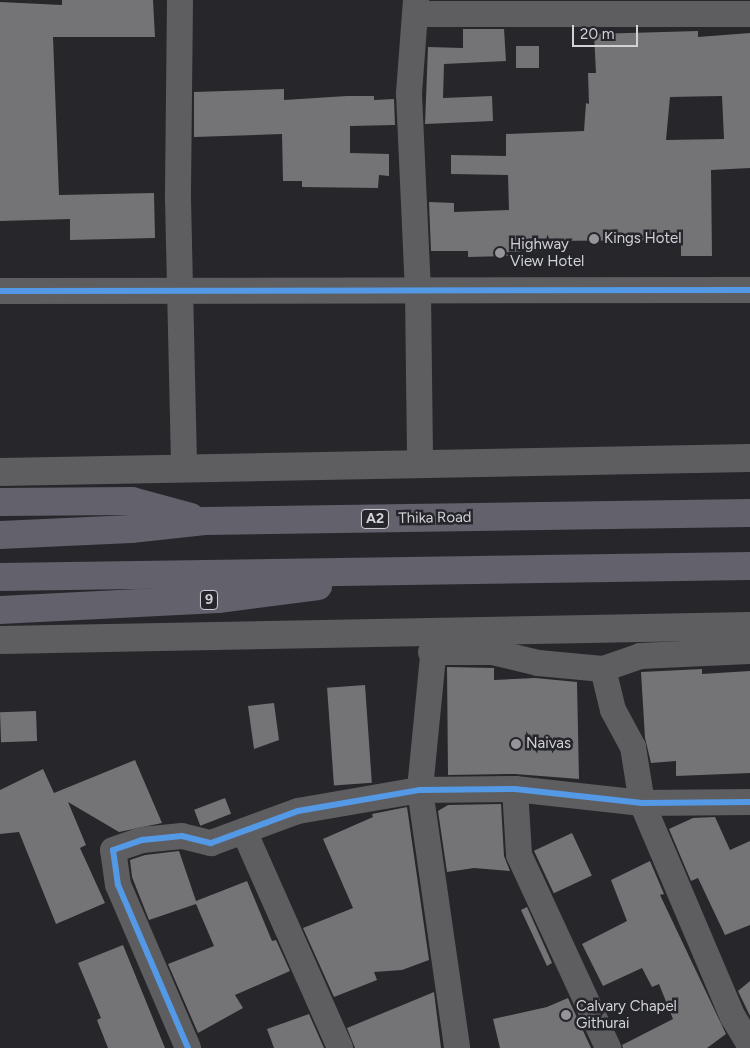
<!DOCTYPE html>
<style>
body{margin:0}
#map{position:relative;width:750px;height:1048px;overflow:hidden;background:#26262b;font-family:Figtree,sans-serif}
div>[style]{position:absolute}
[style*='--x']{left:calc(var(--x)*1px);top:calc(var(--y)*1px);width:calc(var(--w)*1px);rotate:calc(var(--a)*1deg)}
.building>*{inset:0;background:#747477;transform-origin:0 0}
.minor>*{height:26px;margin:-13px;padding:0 13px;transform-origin:13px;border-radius:13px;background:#5e5e61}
.secondary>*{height:28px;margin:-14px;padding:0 14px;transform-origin:14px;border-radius:14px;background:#5e5e61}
.trunk>*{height:28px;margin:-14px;padding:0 14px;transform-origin:14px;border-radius:14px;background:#62616c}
.cycleway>*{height:6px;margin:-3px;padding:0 3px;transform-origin:3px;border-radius:3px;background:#5399e6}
.dots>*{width:14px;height:14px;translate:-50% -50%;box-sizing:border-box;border:2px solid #25252c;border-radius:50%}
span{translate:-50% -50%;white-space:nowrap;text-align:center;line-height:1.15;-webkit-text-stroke:5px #25252c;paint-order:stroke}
.shield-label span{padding:1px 4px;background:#25252c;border:1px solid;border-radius:4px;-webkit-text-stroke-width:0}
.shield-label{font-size:14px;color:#d1d1d6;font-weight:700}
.poi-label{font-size:15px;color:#d1d1d6}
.left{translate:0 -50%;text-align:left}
.street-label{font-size:15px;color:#d1d1d6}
.scale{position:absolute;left:572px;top:25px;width:66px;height:22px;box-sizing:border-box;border:2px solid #d1d1d6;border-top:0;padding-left:6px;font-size:15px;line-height:18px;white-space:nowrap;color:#d1d1d6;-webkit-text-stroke:4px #25252c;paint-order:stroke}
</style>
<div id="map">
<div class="building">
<i style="clip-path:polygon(62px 0,153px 0,155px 37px,53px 37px,59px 195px,154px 193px,155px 238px,70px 240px,70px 219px,0 221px,0 2px,62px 5px)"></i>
<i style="clip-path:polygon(463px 29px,504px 29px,506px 61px,444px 64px,443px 98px,492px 96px,493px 121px,425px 124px,428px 47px,463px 48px)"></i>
<i style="clip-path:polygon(evenodd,698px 31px,698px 37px,750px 33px,750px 168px,711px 170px,712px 256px,681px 256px,681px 240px,543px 241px,544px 251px,508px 252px,508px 256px,468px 257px,468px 251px,431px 251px,429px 202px,454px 203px,454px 212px,509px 210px,508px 175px,451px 174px,451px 155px,506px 156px,506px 134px,584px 131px,586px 103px,589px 104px,588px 73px,596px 73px,594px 34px,698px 31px,722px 96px,724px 139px,666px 140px,670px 97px,722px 96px)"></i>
<i style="left:516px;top:46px;width:23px;height:22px"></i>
<i style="clip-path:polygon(284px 89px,284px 100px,347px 96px,374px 96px,374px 100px,394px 99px,395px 125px,350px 126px,350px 153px,389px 154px,389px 176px,379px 175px,378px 188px,302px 187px,302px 181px,283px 181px,282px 134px,194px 137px,194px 92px)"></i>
<i style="clip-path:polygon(447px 667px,494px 668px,494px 680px,535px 678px,577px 682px,579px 779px,515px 774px,448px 775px)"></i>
<i style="clip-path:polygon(702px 669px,702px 674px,750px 671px,750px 773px,676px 776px,676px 761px,651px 763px,645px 738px,641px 672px)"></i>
<i style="left:365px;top:685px;width:98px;height:38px;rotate:86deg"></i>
<i style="clip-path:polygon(274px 703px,279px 740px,254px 749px,248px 706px)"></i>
<i style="left:36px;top:711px;width:30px;height:36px;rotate:88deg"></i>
<i style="clip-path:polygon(135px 760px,162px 823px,119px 832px,68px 802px,86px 845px,80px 848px,105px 903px,56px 924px,19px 832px,0 834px,0 790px,43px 769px,54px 793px)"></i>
<i style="left:225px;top:798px;width:17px;height:33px;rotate:69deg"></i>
<i style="clip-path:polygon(501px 804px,504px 856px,510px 871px,474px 868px,447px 872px,438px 811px,448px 805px)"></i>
<i style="clip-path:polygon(407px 807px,429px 960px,402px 970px,374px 972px,377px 980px,334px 997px,303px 928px,353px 908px,323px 839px,373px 817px,372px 814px)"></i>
<i style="clip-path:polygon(715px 817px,730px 850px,750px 841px,750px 925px,725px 935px,698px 878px,691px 881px,669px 829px,693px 818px)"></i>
<i style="left:572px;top:833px;width:47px;height:42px;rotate:65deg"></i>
<i style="clip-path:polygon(179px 851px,196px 901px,247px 881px,272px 941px,276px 940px,290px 971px,235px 995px,243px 1008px,198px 1033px,168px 964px,214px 946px,196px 904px,149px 920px,132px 877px,130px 860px,145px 855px)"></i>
<i style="clip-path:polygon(650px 861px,664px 894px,660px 895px,726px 1034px,707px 1048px,623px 1048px,622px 1045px,673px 1019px,659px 984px,652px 987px,642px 968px,603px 986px,582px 944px,627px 921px,611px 880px)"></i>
<i style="clip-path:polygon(527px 907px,552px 963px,547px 966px,521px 910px)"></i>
<i style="clip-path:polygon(123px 945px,165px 1048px,108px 1048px,97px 1020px,101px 1018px,78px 963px)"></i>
<i style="clip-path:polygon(750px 981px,750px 1016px,738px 991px)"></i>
<i style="clip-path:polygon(434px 992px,441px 1048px,355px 1048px,347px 1028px)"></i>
<i style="clip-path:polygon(568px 998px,591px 1048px,500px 1048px,493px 1019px,547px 1007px)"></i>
<i style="clip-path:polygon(309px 1014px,324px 1048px,274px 1048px,267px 1029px)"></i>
</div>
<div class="minor">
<i style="--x:180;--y:0;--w:199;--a:90.6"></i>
<i style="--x:178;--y:199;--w:269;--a:88.7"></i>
<i style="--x:416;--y:0;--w:94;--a:94.3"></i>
<i style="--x:409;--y:94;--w:198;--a:87.4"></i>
<i style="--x:418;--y:292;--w:172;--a:89.3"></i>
<i style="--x:416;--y:14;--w:334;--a:0"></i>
<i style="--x:0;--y:291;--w:750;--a:-0.08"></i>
<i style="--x:435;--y:636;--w:155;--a:95.6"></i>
<i style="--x:420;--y:790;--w:261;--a:81.8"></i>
<i style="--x:431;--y:652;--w:62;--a:0"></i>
<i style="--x:493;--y:652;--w:46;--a:13.7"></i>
<i style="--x:538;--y:663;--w:65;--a:5.3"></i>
<i style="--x:603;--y:669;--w:42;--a:76.3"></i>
<i style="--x:613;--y:710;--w:42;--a:61.6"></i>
<i style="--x:633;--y:747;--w:57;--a:80.9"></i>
<i style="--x:642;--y:803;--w:233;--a:67"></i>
<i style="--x:733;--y:1017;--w:29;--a:59"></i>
<i style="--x:603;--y:669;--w:39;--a:-19"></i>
<i style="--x:640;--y:656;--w:110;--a:-2.6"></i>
<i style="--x:515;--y:789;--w:66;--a:86.5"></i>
<i style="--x:519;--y:855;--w:213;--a:65.2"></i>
<i style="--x:244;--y:831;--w:237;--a:66.1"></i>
<i style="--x:188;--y:1048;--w:177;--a:-113.2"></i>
<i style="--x:118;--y:885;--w:35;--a:-98"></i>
<i style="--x:113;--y:850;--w:31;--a:-19"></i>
<i style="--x:142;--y:840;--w:40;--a:-5.7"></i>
<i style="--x:182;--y:836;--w:30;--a:14"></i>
<i style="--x:211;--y:843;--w:93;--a:-20.2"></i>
<i style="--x:298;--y:811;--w:124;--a:-9.8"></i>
<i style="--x:420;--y:790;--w:95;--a:-0.6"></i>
<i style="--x:515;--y:789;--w:128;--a:6.3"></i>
<i style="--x:642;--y:803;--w:108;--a:-0.5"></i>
</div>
<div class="secondary">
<i style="--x:0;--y:472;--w:750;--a:-1.07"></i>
<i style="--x:0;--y:640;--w:750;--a:-1.07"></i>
</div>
<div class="trunk">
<i style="--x:0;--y:502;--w:132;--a:-0.4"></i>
<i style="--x:132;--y:501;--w:61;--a:15.2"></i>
<i style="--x:0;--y:535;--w:131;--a:-2.6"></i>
<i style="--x:131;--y:529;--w:74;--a:-6.2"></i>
<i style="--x:205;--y:521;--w:545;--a:-0.84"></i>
<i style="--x:0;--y:577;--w:750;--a:-0.84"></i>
<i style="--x:0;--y:610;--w:218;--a:-2.9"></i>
<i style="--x:218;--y:599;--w:101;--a:-7.4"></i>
</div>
<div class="cycleway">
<i style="--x:0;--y:291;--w:750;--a:-0.08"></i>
<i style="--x:188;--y:1048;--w:177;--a:-113.2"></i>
<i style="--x:118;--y:885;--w:35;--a:-98"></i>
<i style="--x:113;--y:850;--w:31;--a:-19"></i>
<i style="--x:142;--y:840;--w:40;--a:-5.7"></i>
<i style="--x:182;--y:836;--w:30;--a:14"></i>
<i style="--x:211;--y:843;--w:93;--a:-20.2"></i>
<i style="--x:298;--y:811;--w:124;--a:-9.8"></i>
<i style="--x:420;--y:790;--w:95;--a:-0.6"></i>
<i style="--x:515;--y:789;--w:128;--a:6.3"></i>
<i style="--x:642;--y:803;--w:108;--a:-0.5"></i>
</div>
<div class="dots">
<i style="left:594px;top:239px;background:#95959a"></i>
<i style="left:500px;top:253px;background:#95959a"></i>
<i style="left:516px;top:744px;background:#95959a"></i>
<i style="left:566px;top:1015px;background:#95959a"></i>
</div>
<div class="shield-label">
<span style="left:375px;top:519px">A2</span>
<span style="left:209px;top:600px">9</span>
</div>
<div class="poi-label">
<span class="left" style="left:604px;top:239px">Kings Hotel</span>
<span class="left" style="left:510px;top:253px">Highway<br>View Hotel</span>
<span class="left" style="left:526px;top:744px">Naivas</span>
<span class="left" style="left:576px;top:1015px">Calvary Chapel<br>Githurai</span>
</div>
<div class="street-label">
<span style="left:435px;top:518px;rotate:-1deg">Thika Road</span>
</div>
<div class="scale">20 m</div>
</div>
